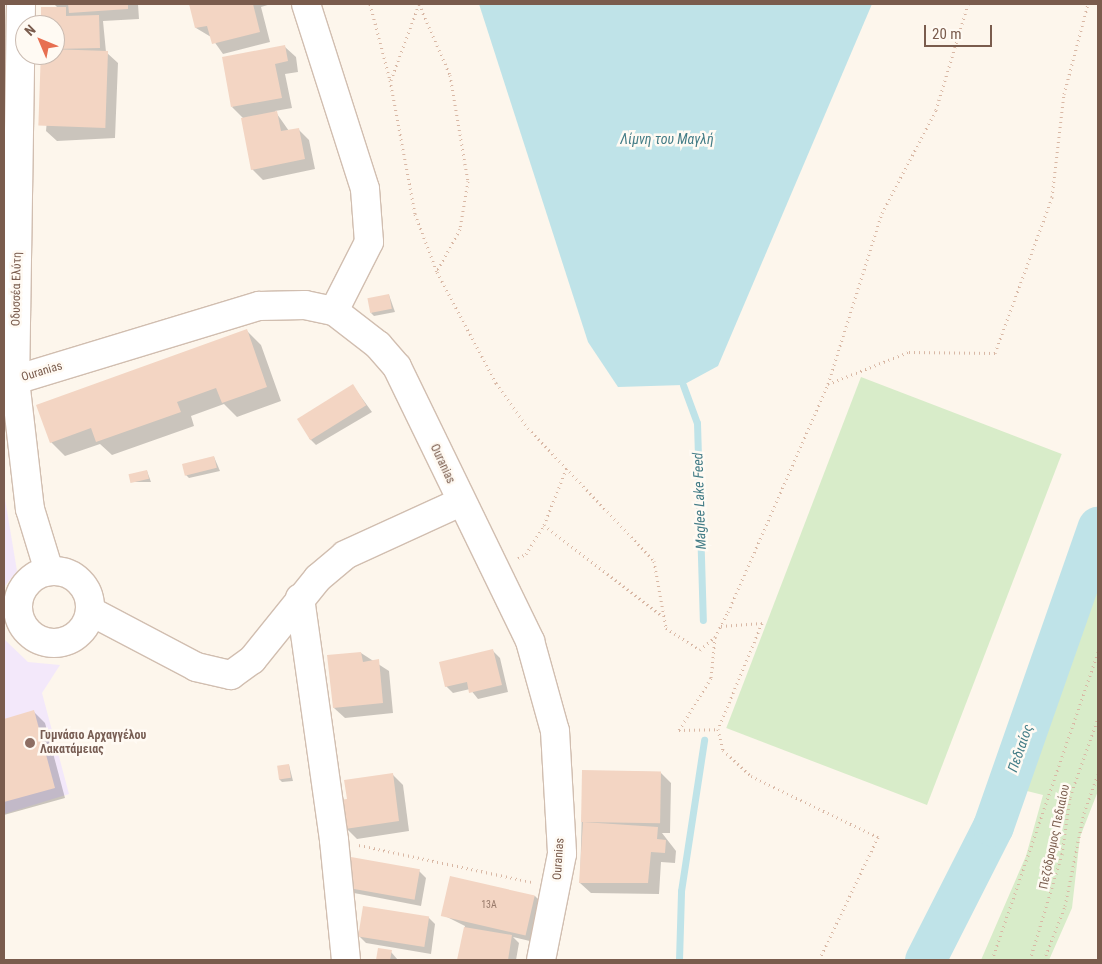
<!DOCTYPE html>
<meta charset="utf-8">
<style>
body{margin:0}
#map{position:relative;width:1102px;height:964px;overflow:hidden;background:#fdf6ec;font-family:"Roboto Condensed",sans-serif}
div>[style]{position:absolute}
[style*='--x']{left:calc(var(--x)*1px);top:calc(var(--y)*1px);width:calc(var(--w)*1px);rotate:calc(var(--a)*1deg)}
.education>*{inset:0;background:#f3e8fa}
.green>*{inset:0;background:#d8ecc9;transform-origin:0 0}
.water>*{inset:0;background:#bfe3e8}
.shadow>*{inset:0;background:#0003}
.stream>*{height:7px;margin:-3.5px;padding:0 3.5px;transform-origin:3.5px;border-radius:3.5px;background:#bfe3e8}
.river>*{height:41px;margin:-20.5px;padding:0 20.5px;transform-origin:20.5px;border-radius:20.5px;background:#bfe3e8}
.building>*{inset:0;background:#f3d5c3;transform-origin:0 0}
.path>*{height:3px;margin-top:-1.5px;transform-origin:0;background:repeating-linear-gradient(90deg,#d9b8a5 0 1px,transparent 0 5px)}
.roads{filter:drop-shadow(1px 0 #d1beb0) drop-shadow(-1px 0 #d1beb0) drop-shadow(0 1px #d1beb0) drop-shadow(0 -1px #d1beb0)}
.minor>*{height:28px;margin:-14px;padding:0 14px;transform-origin:14px;border-radius:14px;background:#fff}
.minor>.ring{margin:-14px;padding:0;box-sizing:content-box;background:none;border:28px solid #fff;border-radius:50%}
.dots>*{width:14px;height:14px;translate:-50% -50%;box-sizing:border-box;border:2px solid #fffaf3;border-radius:50%}
span{translate:-50% -50%;white-space:nowrap;text-align:center;line-height:1.15;-webkit-text-stroke:5px #fffaf3;paint-order:stroke}
.number-label{font-size:10px;color:#987a6a}
.number-label span{-webkit-text-stroke-width:0}
.street-label{font-size:12px;color:#7a5c4d}
.education-label{font-size:12px;color:#785e54;font-weight:700}
.left{translate:0 -50%;text-align:left}
.water-label{font-size:14px;color:#437c86;font-style:italic}
.frame{position:absolute;inset:0;border:5px solid #7a5c4d;pointer-events:none}
.north{position:absolute;left:15px;top:15px;width:50px;height:50px;box-sizing:border-box;background:#fffaf3;border:1px solid #cabbb1;border-radius:50%;rotate:315deg;font-size:14px;font-weight:700;line-height:20px;text-align:center;color:#7a5c4d}
.north::after{content:'';display:block;margin:auto;width:18px;height:22px;background:#e76f51;clip-path:polygon(50% 0,100% 100%,50% 72%,0 100%)}
.scale{position:absolute;left:924px;top:25px;width:68px;height:22px;box-sizing:border-box;border:2px solid #7a5c4d;border-top:0;padding-left:6px;font-size:15px;line-height:18px;white-space:nowrap;color:#7a5c4d;-webkit-text-stroke:4px #fffaf3;paint-order:stroke}
</style>
<div id="map">
<div class="education">
<i style="clip-path:polygon(4px 493px,17px 571px,4px 587px)"></i>
<i style="clip-path:polygon(4px 639px,28px 662px,60px 665px,42px 693px,69px 794px,4px 814px)"></i>
</div>
<div class="green">
<i style="left:861px;top:377px;width:215px;height:376px;rotate:21deg"></i>
<i style="clip-path:polygon(1098px 566px,1098px 791px,1080px 837px,1072px 908px,1049px 960px,981px 960px,1026px 856px,1043px 795px,1023px 790px)"></i>
</div>
<div class="water">
<i style="clip-path:polygon(479px 4px,872px 4px,718px 366px,683px 385px,618px 387px,588px 342px)"></i>
</div>
<div class="shadow">
<i style="clip-path:polygon(54px 4px,138px 4px,139px 19px,103px 21px,106px 52px,118px 63px,115px 138px,57px 141px,46px 131px,55px 25px,42px 25px,58px 8px)"></i>
<i style="clip-path:polygon(190px 4px,271px 4px,261px 7px,270px 42px,223px 54px,211px 37px,196px 28px)"></i>
<i style="clip-path:polygon(285px 47px,296px 57px,298px 72px,285px 74px,292px 108px,275px 111px,289px 131px,298px 129px,309px 140px,315px 169px,263px 180px,252px 169px,244px 119px,232px 107px)"></i>
<i style="clip-path:polygon(389px 295px,395px 312px,374px 316px,371px 313px)"></i>
<i style="clip-path:polygon(247px 331px,261px 345px,281px 401px,237px 417px,224px 404px,191px 416px,194px 426px,112px 455px,100px 444px,65px 456px,51px 442px)"></i>
<i style="clip-path:polygon(353px 386px,372px 412px,316px 445px,309px 438px)"></i>
<i style="clip-path:polygon(214px 457px,220px 471px,189px 478px,186px 475px)"></i>
<i style="clip-path:polygon(147px 471px,151px 482px,131px 482px)"></i>
<i style="clip-path:polygon(493px 651px,500px 658px,508px 692px,478px 699px,470px 689px,453px 693px,446px 686px)"></i>
<i style="clip-path:polygon(361px 653px,389px 671px,393px 713px,345px 718px,334px 708px)"></i>
<i style="clip-path:polygon(34px 712px,45px 723px,65px 798px,4px 815px,4px 720px)"></i>
<i style="clip-path:polygon(289px 765px,293px 781px,282px 782px,279px 779px)"></i>
<i style="clip-path:polygon(583px 771px,660px 772px,671px 783px,670px 833px,662px 833px,676px 851px,675px 863px,661px 862px,659px 894px,591px 893px,580px 883px)"></i>
<i style="clip-path:polygon(392px 774px,403px 785px,409px 831px,357px 839px,346px 828px,348px 800px)"></i>
<i style="clip-path:polygon(419px 871px,426px 878px,421px 906px,354px 893px,347px 886px)"></i>
<i style="clip-path:polygon(535px 896px,542px 903px,534px 942px,513px 937px,519px 943px,516px 960px,458px 960px,465px 926px,445px 916px)"></i>
<i style="clip-path:polygon(428px 917px,435px 924px,431px 954px,366px 943px,359px 936px)"></i>
<i style="clip-path:polygon(379px 949px,391px 952px,398px 960px,377px 960px)"></i>
</div>
<div class="stream">
<i style="--x:683;--y:385;--w:40;--a:69.8"></i>
<i style="--x:697;--y:423;--w:197;--a:88.3"></i>
<i style="--x:679;--y:960;--w:69;--a:-88.3"></i>
<i style="--x:681;--y:891;--w:153;--a:-81.3"></i>
</div>
<div class="river">
<i style="--x:925;--y:960;--w:150;--a:-63.1"></i>
<i style="--x:993;--y:826;--w:317;--a:-70.7"></i>
</div>
<div class="building">
<i style="clip-path:polygon(68px 4px,128px 4px,128px 9px,69px 13px)"></i>
<i style="clip-path:polygon(189px 4px,253px 4px,260px 32px,212px 44px,207px 26px,195px 28px)"></i>
<i style="clip-path:polygon(41px 7px,66px 7px,66px 16px,99px 15px,100px 48px,55px 49px,55px 25px,41px 25px)"></i>
<i style="clip-path:polygon(285px 45px,288px 61px,275px 64px,282px 98px,231px 107px,222px 57px)"></i>
<i style="left:108px;top:51px;width:77px;height:67px;rotate:92deg"></i>
<i style="clip-path:polygon(277px 111px,281px 131px,299px 128px,305px 159px,251px 170px,241px 118px)"></i>
<i style="left:389px;top:294px;width:15px;height:22px;rotate:79deg"></i>
<i style="clip-path:polygon(247px 329px,267px 387px,222px 403px,216px 388px,177px 402px,181px 412px,96px 442px,91px 428px,50px 443px,36px 405px)"></i>
<i style="left:353px;top:384px;width:25px;height:66px;rotate:58deg"></i>
<i style="left:214px;top:456px;width:12px;height:33px;rotate:76deg"></i>
<i style="left:147px;top:470px;width:9px;height:19px;rotate:77deg"></i>
<i style="clip-path:polygon(493px 649px,502px 685px,469px 693px,467px 682px,445px 687px,439px 662px)"></i>
<i style="clip-path:polygon(361px 652px,363px 662px,379px 659px,383px 703px,333px 708px,327px 655px)"></i>
<i style="clip-path:polygon(34px 710px,55px 788px,4px 802px,4px 719px)"></i>
<i style="left:289px;top:764px;width:14px;height:12px;rotate:82deg"></i>
<i style="left:582px;top:770px;width:79px;height:52px;rotate:1deg"></i>
<i style="clip-path:polygon(393px 773px,399px 821px,345px 829px,340px 800px,347px 799px,344px 780px)"></i>
<i style="clip-path:polygon(583px 822px,658px 827px,657px 839px,666px 840px,665px 853px,651px 852px,648px 883px,579px 883px)"></i>
<i style="left:351px;top:857px;width:70px;height:31px;rotate:10deg"></i>
<i style="left:450px;top:876px;width:87px;height:41px;rotate:13deg"></i>
<i style="left:363px;top:906px;width:67px;height:31px;rotate:9deg"></i>
<i style="clip-path:polygon(464px 927px,512px 935px,508px 960px,457px 960px)"></i>
<i style="clip-path:polygon(378px 948px,392px 950px,390px 960px,376px 960px)"></i>
</div>
<div class="path">
<i style="--x:370;--y:4;--w:79;--a:75.3"></i>
<i style="--x:390;--y:80;--w:136;--a:79.4"></i>
<i style="--x:415;--y:214;--w:62;--a:69.2"></i>
<i style="--x:437;--y:272;--w:126;--a:62"></i>
<i style="--x:496;--y:383;--w:55;--a:54.6"></i>
<i style="--x:528;--y:428;--w:183;--a:46.5"></i>
<i style="--x:654;--y:561;--w:68;--a:79.8"></i>
<i style="--x:666;--y:628;--w:40;--a:32.9"></i>
<i style="--x:700;--y:650;--w:20;--a:-41"></i>
<i style="--x:715;--y:637;--w:28;--a:-63"></i>
<i style="--x:728;--y:612;--w:249;--a:-66.3"></i>
<i style="--x:828;--y:384;--w:179;--a:-72.5"></i>
<i style="--x:882;--y:213;--w:116;--a:-62.3"></i>
<i style="--x:936;--y:110;--w:111;--a:-73.2"></i>
<i style="--x:419;--y:4;--w:77;--a:66.4"></i>
<i style="--x:450;--y:75;--w:108;--a:80.4"></i>
<i style="--x:468;--y:181;--w:49;--a:99.5"></i>
<i style="--x:460;--y:229;--w:48;--a:118.7"></i>
<i style="--x:391;--y:80;--w:81;--a:-69.8"></i>
<i style="--x:828;--y:384;--w:87;--a:-21.6"></i>
<i style="--x:909;--y:352;--w:86;--a:0.7"></i>
<i style="--x:995;--y:353;--w:166;--a:-69.9"></i>
<i style="--x:1052;--y:197;--w:104;--a:-83.4"></i>
<i style="--x:1064;--y:94;--w:93;--a:-75.1"></i>
<i style="--x:544;--y:525;--w:148;--a:37.6"></i>
<i style="--x:518;--y:558;--w:9;--a:-27"></i>
<i style="--x:526;--y:554;--w:34;--a:-58"></i>
<i style="--x:544;--y:525;--w:62;--a:-68.4"></i>
<i style="--x:721;--y:626;--w:41;--a:-4.2"></i>
<i style="--x:762;--y:623;--w:115;--a:112.5"></i>
<i style="--x:718;--y:729;--w:22;--a:77"></i>
<i style="--x:723;--y:750;--w:38;--a:43"></i>
<i style="--x:751;--y:776;--w:141;--a:25.7"></i>
<i style="--x:878;--y:837;--w:136;--a:115.6"></i>
<i style="--x:715;--y:637;--w:41;--a:95.6"></i>
<i style="--x:711;--y:678;--w:61;--a:121.6"></i>
<i style="--x:679;--y:730;--w:39;--a:-1"></i>
<i style="--x:359;--y:845;--w:176;--a:12.1"></i>
<i style="--x:992;--y:960;--w:326;--a:-71"></i>
<i style="--x:1030;--y:960;--w:111;--a:-73.2"></i>
<i style="--x:1062;--y:854;--w:58;--a:-82"></i>
<i style="--x:1070;--y:797;--w:84;--a:-70.5"></i>
<i style="--x:1044;--y:960;--w:58;--a:-68.7"></i>
<i style="--x:1065;--y:906;--w:95;--a:-78.5"></i>
<i style="--x:1084;--y:813;--w:41;--a:-70.3"></i>
</div>
<div class="roads">
<div class="minor">
<i style="--x:21;--y:4;--w:376;--a:90.9"></i>
<i style="--x:15;--y:380;--w:130;--a:83.4"></i>
<i style="--x:30;--y:509;--w:65;--a:73"></i>
<i style="--x:306;--y:4;--w:194;--a:72.3"></i>
<i style="--x:365;--y:189;--w:53;--a:85.7"></i>
<i style="--x:369;--y:242;--w:77;--a:116.9"></i>
<i style="--x:15;--y:380;--w:255;--a:-16.9"></i>
<i style="--x:259;--y:306;--w:46;--a:-1.2"></i>
<i style="--x:305;--y:305;--w:30;--a:12"></i>
<i style="--x:334;--y:311;--w:56;--a:37.7"></i>
<i style="--x:378;--y:345;--w:29;--a:49"></i>
<i style="--x:397;--y:367;--w:305;--a:64.1"></i>
<i style="--x:530;--y:641;--w:93;--a:74.5"></i>
<i style="--x:555;--y:731;--w:123;--a:86.7"></i>
<i style="--x:562;--y:854;--w:108;--a:101.2"></i>
<i class="ring" style="left:18px;top:571px;width:44px;height:44px"></i>
<i style="--x:300;--y:598;--w:244;--a:82"></i>
<i style="--x:334;--y:840;--w:121;--a:84.3"></i>
<i style="--x:90;--y:611;--w:120;--a:27.8"></i>
<i style="--x:196;--y:667;--w:36;--a:13"></i>
<i style="--x:231;--y:675;--w:26;--a:-36"></i>
<i style="--x:252;--y:660;--w:105;--a:-51.2"></i>
<i style="--x:318;--y:578;--w:35;--a:-40"></i>
<i style="--x:345;--y:555;--w:128;--a:-24.6"></i>
</div>
</div>
<div class="dots">
<i style="left:30px;top:743px;background:#8d6e63"></i>
</div>
<div class="number-label">
<span style="left:489px;top:905px">13A</span>
</div>
<div class="street-label">
<span style="left:17px;top:289px;rotate:-89deg">Οδυσσέα Ελύτη</span>
<span style="left:42px;top:372px;rotate:-17deg">Ouranias</span>
<span style="left:442px;top:464px;rotate:65deg">Ouranias</span>
<span style="left:1055px;top:837px;rotate:-78deg">Πεζόδρομος Πεδιαίου</span>
<span style="left:559px;top:859px;rotate:-86deg">Ouranias</span>
</div>
<div class="education-label">
<span class="left" style="left:40px;top:743px">Γυμνάσιο Αρχαγγέλου<br>Λακατάμειας</span>
</div>
<div class="water-label">
<span style="left:667px;top:139px">Λίμνη του Μαγλή</span>
<span style="left:699px;top:501px;rotate:-92deg">Maglee Lake Feed</span>
<span style="left:1020px;top:748px;rotate:-71deg">Πεδιαίος</span>
</div>
<div class="frame"></div>
<div class="north">N</div>
<div class="scale">20 m</div>
</div>
